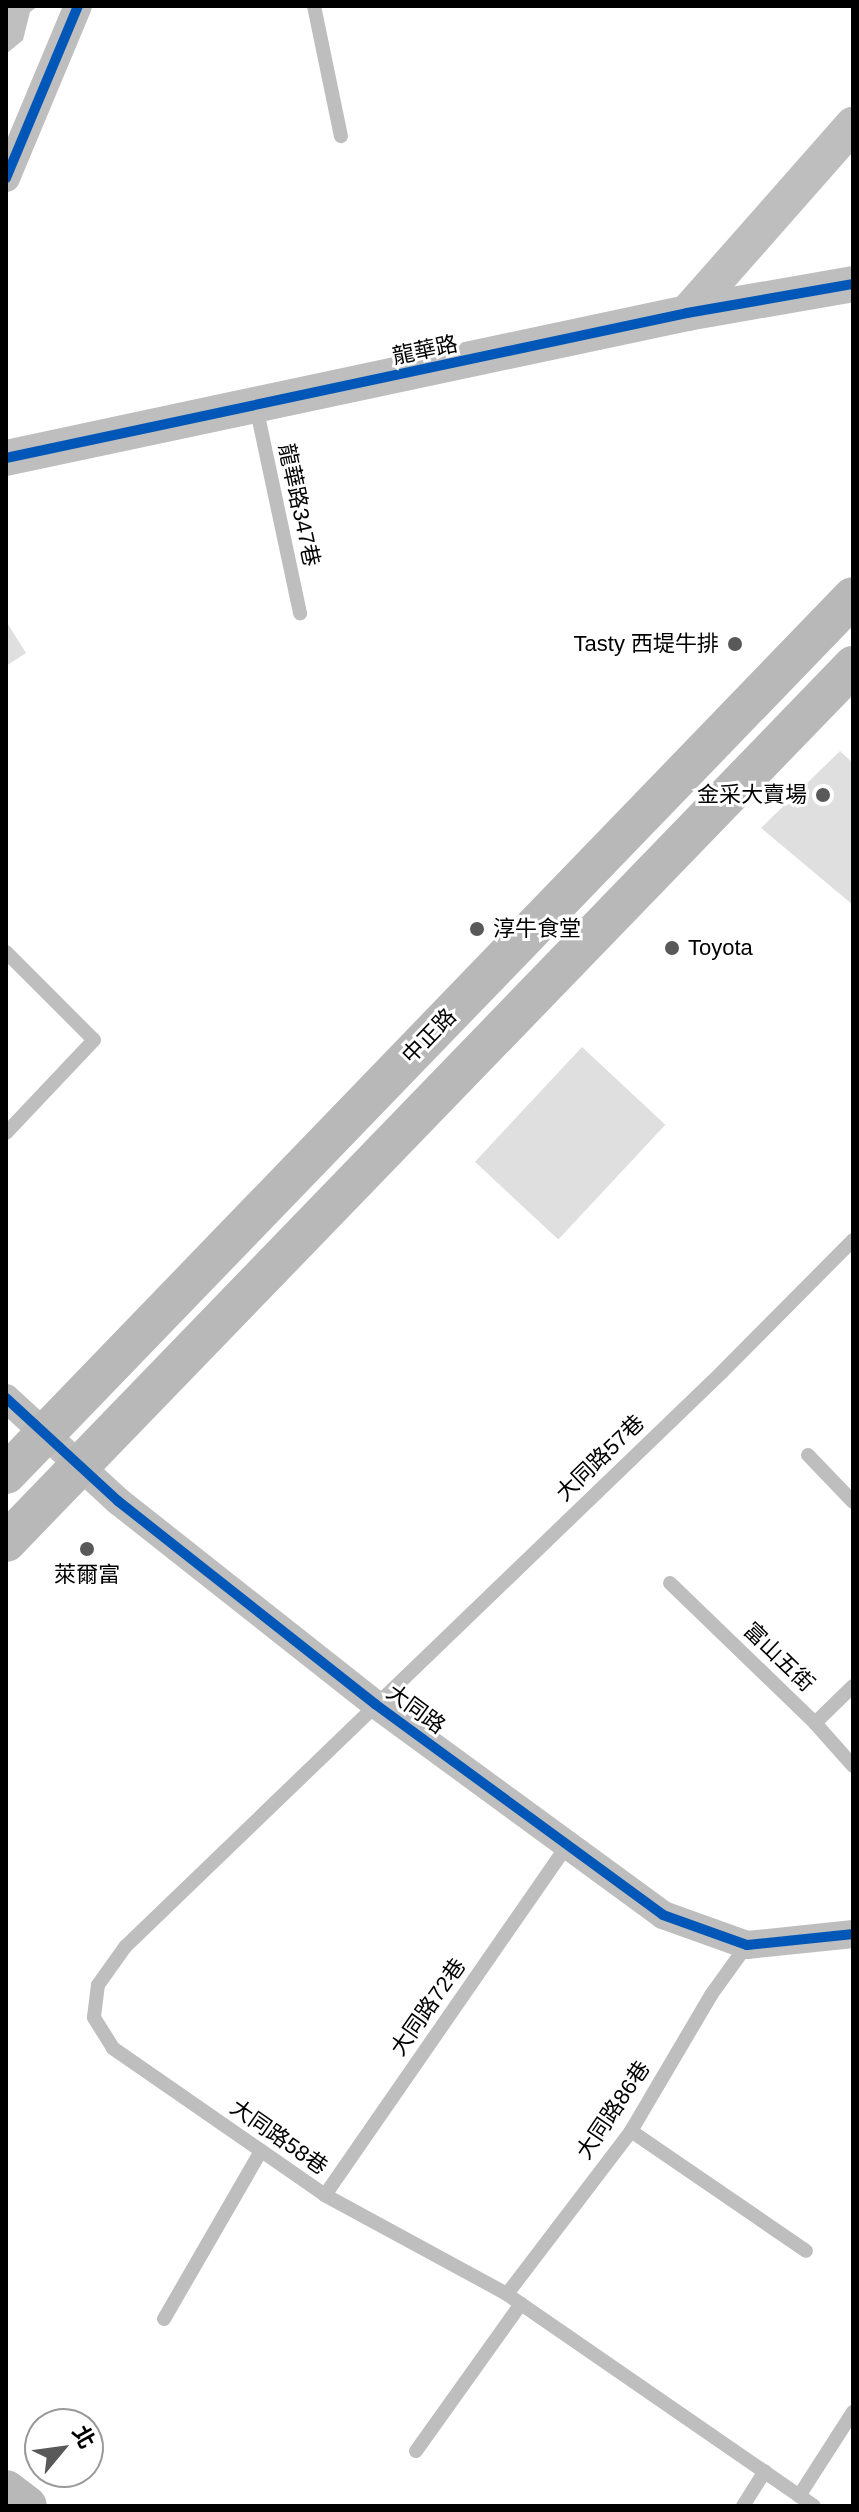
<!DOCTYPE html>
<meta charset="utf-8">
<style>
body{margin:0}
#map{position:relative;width:859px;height:2512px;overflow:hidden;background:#fff;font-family:Helvetica,"Noto Sans TC",sans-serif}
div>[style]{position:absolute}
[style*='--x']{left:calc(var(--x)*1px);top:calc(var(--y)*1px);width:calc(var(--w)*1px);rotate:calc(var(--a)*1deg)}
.water>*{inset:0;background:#bfbfbf}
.building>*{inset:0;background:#dfdfdf;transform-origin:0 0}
.service>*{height:14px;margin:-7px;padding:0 7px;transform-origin:7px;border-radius:7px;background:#bebebe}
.minor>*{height:28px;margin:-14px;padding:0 14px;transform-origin:14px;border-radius:14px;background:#bebebe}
.tertiary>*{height:36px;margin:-18px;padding:0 18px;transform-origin:18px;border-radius:18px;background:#bebebe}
.secondary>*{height:40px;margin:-20px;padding:0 20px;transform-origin:20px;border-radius:20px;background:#b8b8b8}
.cycleway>*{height:10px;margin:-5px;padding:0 5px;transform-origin:5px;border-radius:5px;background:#0057b8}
.dots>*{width:22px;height:22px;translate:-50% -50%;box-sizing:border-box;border:4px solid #fff;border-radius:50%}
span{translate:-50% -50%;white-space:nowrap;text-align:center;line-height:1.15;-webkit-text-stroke:6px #fff;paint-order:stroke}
.street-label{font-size:22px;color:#000}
.poi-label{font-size:22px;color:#000}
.right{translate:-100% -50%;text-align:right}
.left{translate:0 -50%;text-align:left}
.frame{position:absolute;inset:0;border:8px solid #000;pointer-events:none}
.north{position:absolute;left:24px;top:2408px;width:80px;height:80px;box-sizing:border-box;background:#fff;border:2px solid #999;border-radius:50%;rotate:61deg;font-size:22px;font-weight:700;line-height:32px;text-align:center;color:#000}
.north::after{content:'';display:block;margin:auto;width:28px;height:36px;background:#595959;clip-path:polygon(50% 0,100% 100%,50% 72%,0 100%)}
</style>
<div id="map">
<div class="water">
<i style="clip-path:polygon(6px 6px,38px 6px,30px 12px,23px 40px,6px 54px,6px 80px)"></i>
</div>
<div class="building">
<i style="clip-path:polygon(6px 621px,26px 653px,6px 666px)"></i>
<i style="clip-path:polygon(840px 751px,853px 763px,853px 905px,761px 828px)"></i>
<i style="left:582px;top:1047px;width:114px;height:157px;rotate:43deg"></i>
</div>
<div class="service">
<i style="--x:314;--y:6;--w:133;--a:78.3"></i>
<i style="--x:256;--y:406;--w:212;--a:78"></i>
<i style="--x:6;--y:952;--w:124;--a:45"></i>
<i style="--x:94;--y:1040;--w:128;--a:133.4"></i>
<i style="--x:808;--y:1455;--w:65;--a:46.2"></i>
<i style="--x:670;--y:1583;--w:202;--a:44"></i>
<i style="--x:815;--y:1723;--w:57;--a:48.5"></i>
<i style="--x:815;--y:1723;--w:53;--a:-44.2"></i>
<i style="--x:631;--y:2131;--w:212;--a:34.4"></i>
<i style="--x:325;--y:2195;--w:427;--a:-55.3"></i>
<i style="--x:507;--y:2294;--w:205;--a:-52.7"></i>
<i style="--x:631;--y:2131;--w:158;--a:-59.5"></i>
<i style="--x:711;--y:1995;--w:62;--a:-54.2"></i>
<i style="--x:164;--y:2319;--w:194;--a:-60"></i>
<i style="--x:416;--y:2451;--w:181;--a:-54.5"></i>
<i style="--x:799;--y:2496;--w:100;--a:-57.3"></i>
<i style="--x:743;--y:2506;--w:41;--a:-57.8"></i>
<i style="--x:814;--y:2506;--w:373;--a:-145.4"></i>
<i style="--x:507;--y:2294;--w:207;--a:-151.5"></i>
<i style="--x:325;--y:2195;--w:258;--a:-145.3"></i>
<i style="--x:113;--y:2048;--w:36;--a:-122"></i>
<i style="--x:94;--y:2017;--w:32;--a:-83"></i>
<i style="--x:98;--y:1985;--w:47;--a:-54.6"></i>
<i style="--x:125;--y:1947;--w:829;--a:-43.92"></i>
<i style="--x:722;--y:1372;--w:186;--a:-45.2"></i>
</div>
<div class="minor">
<i style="--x:6;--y:178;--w:186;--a:-67.3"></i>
<i style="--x:6;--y:1398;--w:152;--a:42.6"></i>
<i style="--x:118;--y:1501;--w:328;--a:38.3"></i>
<i style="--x:375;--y:1704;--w:357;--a:36.2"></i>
<i style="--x:663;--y:1915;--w:89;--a:19.7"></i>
<i style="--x:747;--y:1945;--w:107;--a:-5.9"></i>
</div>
<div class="tertiary">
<i style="--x:687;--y:313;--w:251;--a:-48.6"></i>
<i style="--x:6;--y:458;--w:696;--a:-12.02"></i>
<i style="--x:687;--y:313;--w:169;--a:-9.9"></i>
</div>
<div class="secondary">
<i style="--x:6;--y:1474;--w:1219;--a:-46"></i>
<i style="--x:6;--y:1542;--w:1219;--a:-45.96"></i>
<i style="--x:6;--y:2490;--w:26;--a:37"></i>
</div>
<div class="cycleway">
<i style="--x:6;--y:178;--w:186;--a:-67.3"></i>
<i style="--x:6;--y:458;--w:696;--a:-12.02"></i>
<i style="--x:687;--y:313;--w:169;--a:-9.9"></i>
<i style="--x:6;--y:1398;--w:152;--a:42.6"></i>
<i style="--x:118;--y:1501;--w:328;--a:38.3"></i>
<i style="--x:375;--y:1704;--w:357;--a:36.2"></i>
<i style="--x:663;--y:1915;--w:89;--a:19.7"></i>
<i style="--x:747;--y:1945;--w:107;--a:-5.9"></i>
</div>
<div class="dots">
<i style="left:735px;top:644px;background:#595959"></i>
<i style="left:823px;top:795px;background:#595959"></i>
<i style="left:477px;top:929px;background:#595959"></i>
<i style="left:672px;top:948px;background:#595959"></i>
<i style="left:87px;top:1549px;background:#595959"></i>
</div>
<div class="street-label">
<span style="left:425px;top:350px;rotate:-12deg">龍華路</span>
<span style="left:299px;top:505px;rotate:78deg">龍華路347巷</span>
<span style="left:429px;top:1036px;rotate:-46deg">中正路</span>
<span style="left:600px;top:1458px;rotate:-44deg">大同路57巷</span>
<span style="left:779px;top:1657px;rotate:44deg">富山五街</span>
<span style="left:416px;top:1709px;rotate:36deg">大同路</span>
<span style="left:428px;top:2007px;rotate:-55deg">大同路72巷</span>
<span style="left:613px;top:2110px;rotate:-56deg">大同路86巷</span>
<span style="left:279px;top:2137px;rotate:35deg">大同路58巷</span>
</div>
<div class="poi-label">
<span class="right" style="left:719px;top:644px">Tasty 西堤牛排</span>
<span class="right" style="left:807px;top:795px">金采大賣場</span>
<span class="left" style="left:493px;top:929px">淳牛食堂</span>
<span class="left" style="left:688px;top:948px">Toyota</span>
<span style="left:87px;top:1575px">萊爾富</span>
</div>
<div class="frame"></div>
<div class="north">北</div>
</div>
